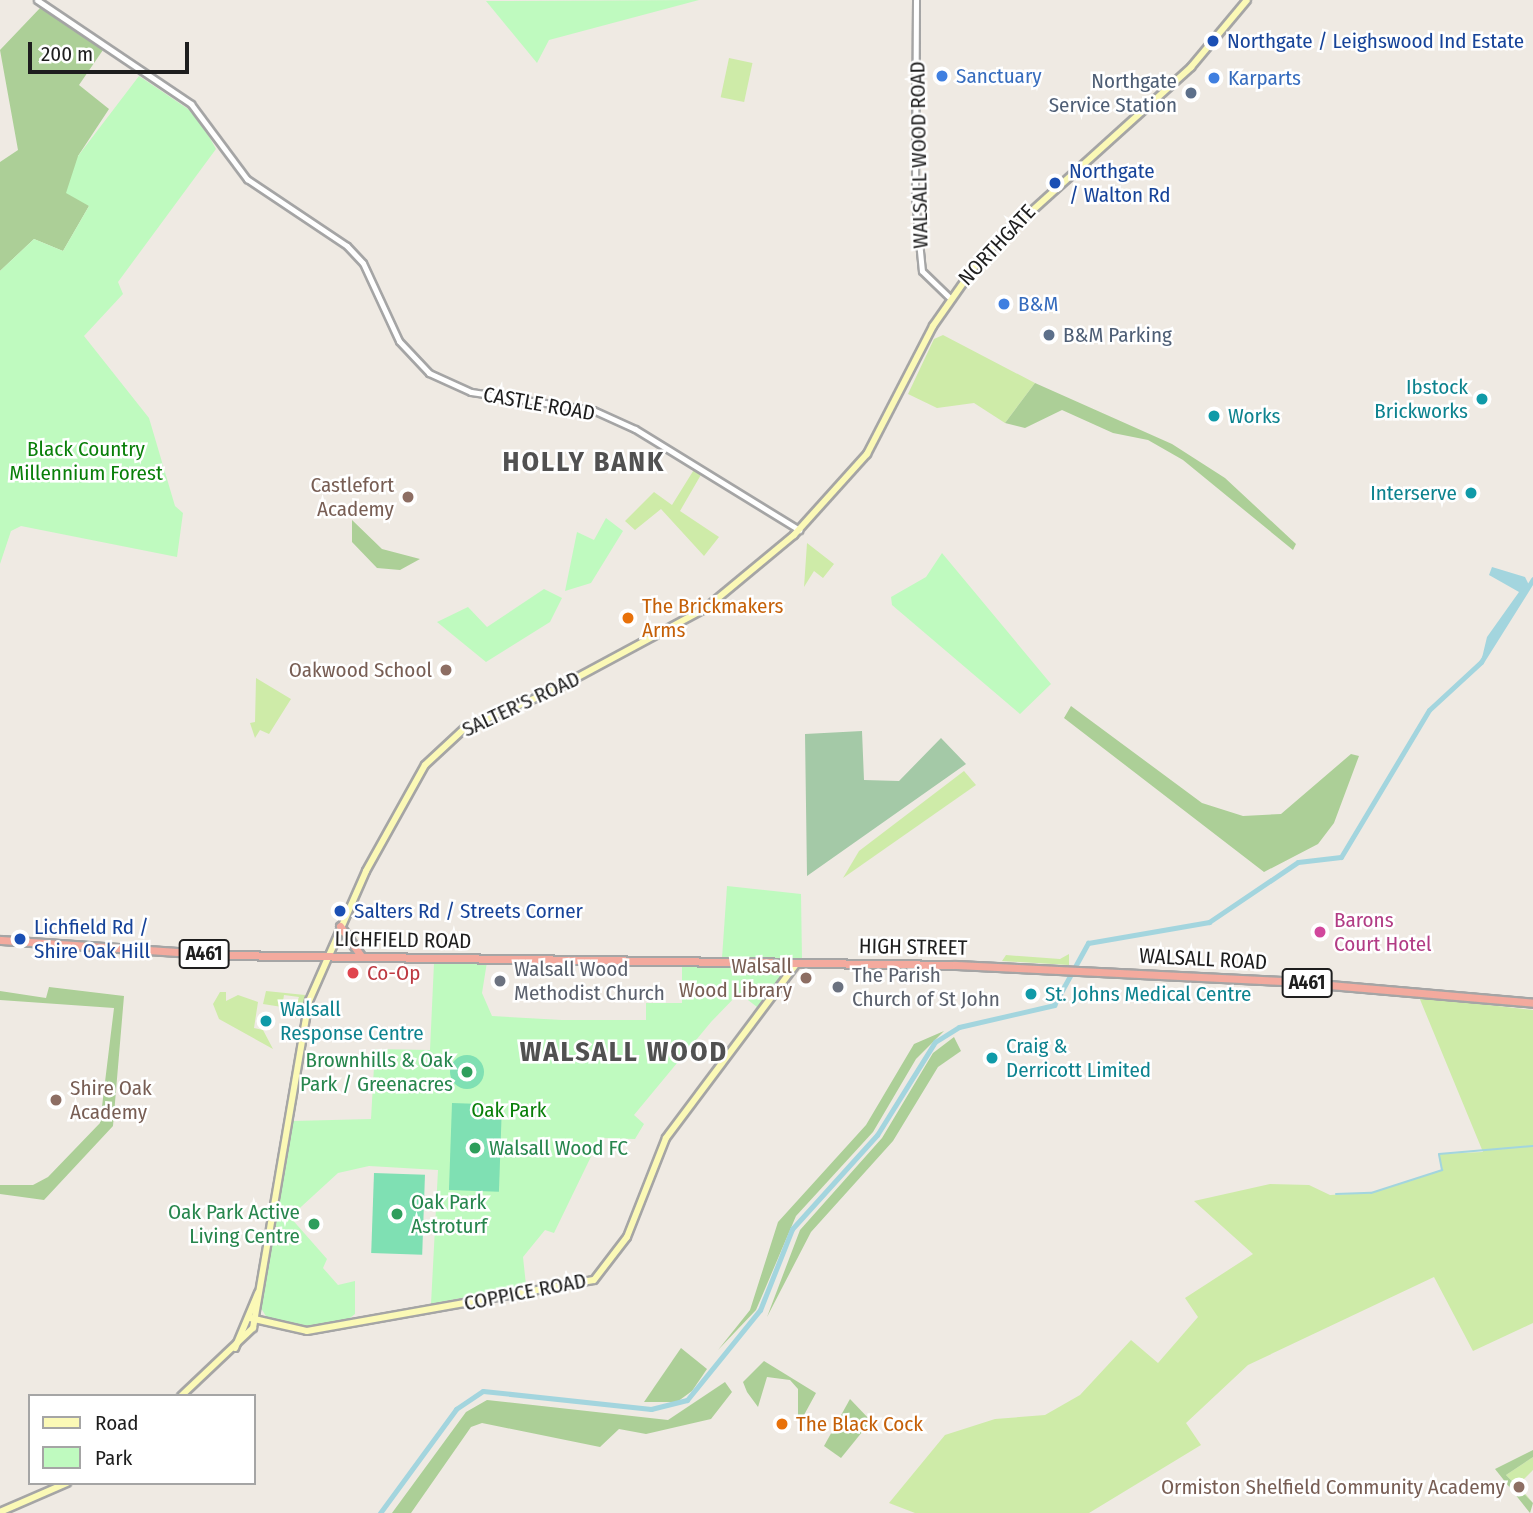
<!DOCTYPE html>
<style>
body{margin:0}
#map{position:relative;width:1533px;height:1513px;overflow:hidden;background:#efeae3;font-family:"Fira Sans Condensed",sans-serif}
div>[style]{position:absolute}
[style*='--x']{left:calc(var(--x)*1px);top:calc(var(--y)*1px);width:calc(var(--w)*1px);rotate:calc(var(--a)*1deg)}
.grass>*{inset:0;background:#ceeba8;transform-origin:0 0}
.forest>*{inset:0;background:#accf97}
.cemetery>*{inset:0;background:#a4c9a7}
.park>*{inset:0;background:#bffabf}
.pitch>*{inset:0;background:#7fe0b3;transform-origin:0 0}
.round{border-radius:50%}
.water>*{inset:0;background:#a3d5de}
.stream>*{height:2px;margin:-1px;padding:0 1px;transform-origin:1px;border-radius:1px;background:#a3d5de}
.canal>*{height:5px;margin:-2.5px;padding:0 2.5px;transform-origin:2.5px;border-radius:2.5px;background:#a3d5de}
.roads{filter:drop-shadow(2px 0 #a5a5a5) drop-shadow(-2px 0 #a5a5a5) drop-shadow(0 2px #a5a5a5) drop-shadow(0 -2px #a5a5a5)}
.tertiary>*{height:5px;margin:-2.5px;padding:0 2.5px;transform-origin:2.5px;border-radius:2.5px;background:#fff}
.secondary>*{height:6px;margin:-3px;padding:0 3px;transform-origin:3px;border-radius:3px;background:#fbf9b6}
.trunk>*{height:7px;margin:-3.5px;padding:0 3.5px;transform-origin:3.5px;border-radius:3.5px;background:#f3aa9e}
.dots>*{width:19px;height:19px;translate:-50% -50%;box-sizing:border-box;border:4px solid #fff;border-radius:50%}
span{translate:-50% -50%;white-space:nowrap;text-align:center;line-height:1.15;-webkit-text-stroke:5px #fff;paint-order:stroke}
.shield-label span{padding:2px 5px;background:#fff;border:2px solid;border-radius:5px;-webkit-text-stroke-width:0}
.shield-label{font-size:19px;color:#1e1e1e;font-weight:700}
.transit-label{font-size:21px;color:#164399}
.left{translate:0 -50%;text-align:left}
.shop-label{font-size:21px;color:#366cbe}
.service-label{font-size:21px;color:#4e5e75}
.right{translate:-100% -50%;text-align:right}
.street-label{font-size:21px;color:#1e1e1e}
.culture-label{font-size:21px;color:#0d838f}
.park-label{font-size:21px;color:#097f09}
.education-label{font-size:21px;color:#785e54}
.food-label{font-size:21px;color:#c56008}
.hotel-label{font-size:21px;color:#b23c85}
.worship-label{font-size:21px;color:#5b616d}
.health-label{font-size:21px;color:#be3a42}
.leisure-label{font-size:21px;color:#27864d}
.district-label{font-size:28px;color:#515151;font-weight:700;letter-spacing:2px}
.legend{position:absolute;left:28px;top:1394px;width:228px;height:91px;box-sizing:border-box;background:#fff;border:2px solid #a5a5a5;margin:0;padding:9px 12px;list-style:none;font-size:21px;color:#1e1e1e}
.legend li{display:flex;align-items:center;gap:14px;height:35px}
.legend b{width:35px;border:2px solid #a5a5a5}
.scale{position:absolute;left:28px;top:42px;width:161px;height:32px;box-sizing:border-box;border:4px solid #1e1e1e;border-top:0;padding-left:9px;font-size:21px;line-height:24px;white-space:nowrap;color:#1e1e1e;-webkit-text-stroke:5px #fff;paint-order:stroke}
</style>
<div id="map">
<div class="grass">
<i style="left:729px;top:58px;width:24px;height:40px;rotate:12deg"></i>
<i style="clip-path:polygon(943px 335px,1035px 383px,1005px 423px,974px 403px,937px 408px,908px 394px,934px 339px)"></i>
<i style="clip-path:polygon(695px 468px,702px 473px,680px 511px,719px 537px,704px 556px,661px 509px,635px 530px,625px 521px,654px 492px,672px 505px)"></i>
<i style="clip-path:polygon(807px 543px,834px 564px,823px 578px,814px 571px,804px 587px)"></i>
<i style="clip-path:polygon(256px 678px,291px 699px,269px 734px,260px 730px,255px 738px,250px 723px,255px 722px)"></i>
<i style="clip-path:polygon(964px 771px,976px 785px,843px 878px,859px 851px)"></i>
<i style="clip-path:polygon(1069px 954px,1069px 965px,1002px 961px,1006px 955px,1060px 959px)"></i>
<i style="clip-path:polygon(266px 991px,305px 995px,301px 1018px,291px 1017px,299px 997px,284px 995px,282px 1007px,263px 1004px)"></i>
<i style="clip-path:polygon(220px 992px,226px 992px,226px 1001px,238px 995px,258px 1002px,254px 1028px,263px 1030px,273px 1049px,219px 1019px,213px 1004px)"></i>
<i style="clip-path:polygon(1419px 997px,1533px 1010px,1533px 1323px,1473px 1351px,1434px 1277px,1248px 1365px,1186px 1423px,1201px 1445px,1089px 1513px,915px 1513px,889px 1503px,945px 1435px,995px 1419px,1045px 1415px,1080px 1395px,1131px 1340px,1158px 1363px,1198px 1317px,1185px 1298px,1253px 1254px,1194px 1201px,1270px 1184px,1309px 1185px,1330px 1195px,1371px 1193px,1442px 1170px,1439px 1154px,1483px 1152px)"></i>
<i style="clip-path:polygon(1533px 1457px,1533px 1470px,1518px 1485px,1533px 1503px,1506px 1475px)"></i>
</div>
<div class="forest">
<i style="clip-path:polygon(41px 7px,103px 50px,79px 85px,109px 109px,78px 156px,89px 206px,63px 251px,34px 239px,0 271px,0 162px,18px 150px,0 50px)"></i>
<i style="clip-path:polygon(1035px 383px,1172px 444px,1225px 478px,1296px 544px,1293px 550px,1183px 460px,1148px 440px,1113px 433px,1062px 410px,1025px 428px,1005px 423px)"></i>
<i style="clip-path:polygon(352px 520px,382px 549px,420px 559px,400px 570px,377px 568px,352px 542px)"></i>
<i style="clip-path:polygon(1071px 706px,1202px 803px,1243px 816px,1281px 814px,1351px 754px,1359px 756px,1334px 823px,1318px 844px,1264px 872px,1064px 718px)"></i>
<i style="clip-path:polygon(49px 987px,124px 996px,113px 1126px,44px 1200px,0 1194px,0 1185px,33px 1185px,48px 1177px,100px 1123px,114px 1008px,0 1000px,0 991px,46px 998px)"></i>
<i style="clip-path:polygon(944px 1031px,916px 1059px,873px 1132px,796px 1216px,756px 1310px,718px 1350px,750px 1310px,778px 1222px,866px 1125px,914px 1044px)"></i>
<i style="clip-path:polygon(954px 1037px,961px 1051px,938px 1067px,893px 1141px,811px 1232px,767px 1317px,800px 1230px,882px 1138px,933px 1053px)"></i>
<i style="clip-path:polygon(681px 1348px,707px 1369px,692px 1391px,677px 1402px,644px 1402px)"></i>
<i style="clip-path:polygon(764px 1361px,816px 1393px,798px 1426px,798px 1389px,790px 1380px,767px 1377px,758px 1407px,747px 1392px,743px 1382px)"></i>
<i style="clip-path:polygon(725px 1382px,732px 1392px,711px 1419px,646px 1434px,619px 1429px,600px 1447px,482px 1423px,471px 1427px,411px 1513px,392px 1513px,466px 1412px,487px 1400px,668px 1420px)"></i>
<i style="clip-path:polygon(850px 1399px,871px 1421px,841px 1458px,824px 1446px)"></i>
<i style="clip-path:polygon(1533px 1450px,1533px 1457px,1506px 1475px,1533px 1503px,1530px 1513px,1495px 1469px)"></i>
</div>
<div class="cemetery">
<i style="clip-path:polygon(862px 731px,864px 780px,899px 781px,941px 738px,966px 764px,807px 876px,805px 734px)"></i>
</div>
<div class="park">
<i style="clip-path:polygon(699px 0,549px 40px,537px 63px,486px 1px)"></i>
<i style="clip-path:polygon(139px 76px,197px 115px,216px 149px,118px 282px,123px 294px,84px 336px,149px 418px,175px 506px,183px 513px,177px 557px,21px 526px,11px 531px,0 564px,0 271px,34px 239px,63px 251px,89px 206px,66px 193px,78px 156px)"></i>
<i style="clip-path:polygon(606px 518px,623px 531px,591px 583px,565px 591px,577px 532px,594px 540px)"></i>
<i style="clip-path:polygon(942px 553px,1051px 684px,1020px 714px,892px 605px,891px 597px,926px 577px)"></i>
<i style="clip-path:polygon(544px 589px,562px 598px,550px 622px,486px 662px,437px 622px,468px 607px,487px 627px)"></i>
<i style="clip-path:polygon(727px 886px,801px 894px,802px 961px,722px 958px)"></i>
<i style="clip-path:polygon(487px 962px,482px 993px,492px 1016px,562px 1020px,646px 1020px,646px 1003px,682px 1003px,682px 967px,792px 967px,757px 1007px,739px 993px,711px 1022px,634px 1115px,644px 1124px,635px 1139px,600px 1138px,554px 1233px,545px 1230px,523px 1257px,526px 1285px,431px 1304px,438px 1170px,369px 1166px,338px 1173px,290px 1217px,327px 1259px,323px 1268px,338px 1285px,355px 1281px,355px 1314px,346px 1321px,302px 1327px,267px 1318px,261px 1308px,293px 1121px,371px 1119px,375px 1049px,430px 1050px,434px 963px)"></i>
</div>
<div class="pitch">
<i class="round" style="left:450px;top:1055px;width:34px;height:34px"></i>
<i style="left:452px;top:1103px;width:50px;height:87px;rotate:2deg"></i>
<i style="left:374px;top:1173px;width:51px;height:80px;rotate:2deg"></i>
</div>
<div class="water">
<i style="clip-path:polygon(1492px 567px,1525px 577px,1529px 585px,1481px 662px,1487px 637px,1519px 592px,1489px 575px)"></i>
</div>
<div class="stream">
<i style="--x:1336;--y:1194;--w:35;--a:-2"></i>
<i style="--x:1371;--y:1193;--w:75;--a:-17.9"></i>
<i style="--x:1442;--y:1170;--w:16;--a:-101"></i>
<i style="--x:1439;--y:1154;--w:94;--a:-4.9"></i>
</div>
<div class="canal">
<i style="--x:380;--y:1513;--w:129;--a:-53.8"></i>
<i style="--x:456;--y:1409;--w:32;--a:-34"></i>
<i style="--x:483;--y:1391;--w:169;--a:6.1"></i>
<i style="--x:651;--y:1409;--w:37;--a:-14"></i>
<i style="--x:687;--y:1400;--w:116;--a:-51"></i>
<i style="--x:760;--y:1310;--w:87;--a:-68.4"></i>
<i style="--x:792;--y:1229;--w:127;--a:-47.9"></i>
<i style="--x:877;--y:1135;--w:110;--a:-58.1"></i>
<i style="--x:935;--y:1042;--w:28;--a:-32"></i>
<i style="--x:959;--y:1027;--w:98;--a:-13"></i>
<i style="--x:1054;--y:1005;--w:71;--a:-61.3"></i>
<i style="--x:1088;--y:943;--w:123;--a:-9.8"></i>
<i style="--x:1209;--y:922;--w:107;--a:-34"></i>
<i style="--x:1298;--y:862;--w:43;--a:-6.6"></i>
<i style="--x:1341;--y:857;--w:171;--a:-59.1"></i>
<i style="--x:1429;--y:710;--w:71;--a:-42.7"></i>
<i style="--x:1481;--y:662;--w:98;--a:-57.9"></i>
</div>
<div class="roads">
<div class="tertiary">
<i style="--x:37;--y:0;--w:186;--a:34"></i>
<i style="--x:191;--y:104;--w:94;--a:53.3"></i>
<i style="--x:247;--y:179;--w:120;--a:33.8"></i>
<i style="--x:347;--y:246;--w:23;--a:47"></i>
<i style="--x:363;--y:263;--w:86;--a:65.2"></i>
<i style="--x:399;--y:341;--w:44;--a:46.8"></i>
<i style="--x:429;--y:373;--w:46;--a:24.3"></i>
<i style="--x:471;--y:392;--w:123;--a:8.4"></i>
<i style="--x:593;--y:410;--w:46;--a:24.3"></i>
<i style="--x:635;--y:429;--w:193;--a:31.6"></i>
<i style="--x:916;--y:0;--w:200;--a:90.3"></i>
<i style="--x:915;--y:200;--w:71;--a:84.4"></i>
<i style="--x:922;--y:271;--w:37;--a:44"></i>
</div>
<div class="secondary">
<i style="--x:250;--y:1318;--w:58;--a:12.8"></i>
<i style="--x:307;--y:1331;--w:291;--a:-10.1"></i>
<i style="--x:594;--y:1280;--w:54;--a:-52.5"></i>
<i style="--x:627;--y:1237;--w:106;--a:-68.5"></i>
<i style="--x:666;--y:1138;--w:217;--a:-53.2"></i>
<i style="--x:235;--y:1348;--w:60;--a:-67.3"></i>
<i style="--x:181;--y:1396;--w:99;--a:-43.4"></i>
<i style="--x:253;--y:1328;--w:332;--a:-80.3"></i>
<i style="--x:309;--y:1001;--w:142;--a:-66.3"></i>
<i style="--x:366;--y:871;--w:121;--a:-60.9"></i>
<i style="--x:425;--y:765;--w:54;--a:-42.8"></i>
<i style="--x:465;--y:728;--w:95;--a:-23"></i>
<i style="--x:552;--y:691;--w:175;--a:-28.3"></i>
<i style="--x:706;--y:608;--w:114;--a:-39.7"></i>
<i style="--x:794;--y:535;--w:109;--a:-48"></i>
<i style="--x:867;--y:454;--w:144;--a:-62.7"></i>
<i style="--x:933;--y:326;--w:85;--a:-55"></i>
<i style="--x:982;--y:256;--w:282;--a:-42.1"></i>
<i style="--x:1191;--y:67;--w:87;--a:-50.1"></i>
<i style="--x:0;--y:1512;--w:73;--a:-23.4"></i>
</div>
<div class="trunk">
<i style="--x:340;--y:926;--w:37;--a:55"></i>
<i style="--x:0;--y:940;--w:222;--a:3.9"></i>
<i style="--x:221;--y:955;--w:734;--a:0.78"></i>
<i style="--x:955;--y:965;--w:329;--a:2.8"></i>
<i style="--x:1284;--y:981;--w:250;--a:5"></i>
</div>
</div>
<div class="dots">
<i style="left:1213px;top:41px;background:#1a4fb4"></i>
<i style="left:942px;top:76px;background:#3f7fe0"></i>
<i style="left:1214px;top:78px;background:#3f7fe0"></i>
<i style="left:1191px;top:93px;background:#5c6f8a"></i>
<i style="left:1055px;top:183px;background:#1a4fb4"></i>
<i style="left:1004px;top:304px;background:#3f7fe0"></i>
<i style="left:1049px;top:335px;background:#5c6f8a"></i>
<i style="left:1482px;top:399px;background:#0f9aa8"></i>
<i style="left:1214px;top:416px;background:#0f9aa8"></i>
<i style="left:1471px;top:493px;background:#0f9aa8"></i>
<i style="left:408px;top:497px;background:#8d6e63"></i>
<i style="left:628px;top:618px;background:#e8710a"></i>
<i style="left:446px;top:670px;background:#8d6e63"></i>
<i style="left:340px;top:911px;background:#1a4fb4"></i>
<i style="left:1320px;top:932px;background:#d1479c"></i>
<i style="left:20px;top:939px;background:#1a4fb4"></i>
<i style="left:353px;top:973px;background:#e0444e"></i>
<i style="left:806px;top:978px;background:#8d6e63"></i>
<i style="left:500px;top:981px;background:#6b7280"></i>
<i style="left:838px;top:987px;background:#6b7280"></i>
<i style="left:1031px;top:994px;background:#0f9aa8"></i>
<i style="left:266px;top:1021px;background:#0f9aa8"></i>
<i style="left:992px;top:1058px;background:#0f9aa8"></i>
<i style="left:467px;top:1072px;background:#2e9e5b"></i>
<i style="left:56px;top:1100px;background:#8d6e63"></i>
<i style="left:475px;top:1148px;background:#2e9e5b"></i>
<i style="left:397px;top:1214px;background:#2e9e5b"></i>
<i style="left:314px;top:1224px;background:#2e9e5b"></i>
<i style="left:782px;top:1424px;background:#e8710a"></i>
<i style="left:1519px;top:1487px;background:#8d6e63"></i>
</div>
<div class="shield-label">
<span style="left:204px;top:954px">A461</span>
<span style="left:1307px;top:983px">A461</span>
</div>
<div class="transit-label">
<span class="left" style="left:1227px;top:41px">Northgate / Leighswood Ind Estate</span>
<span class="left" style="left:1069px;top:183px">Northgate<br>/ Walton Rd</span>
<span class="left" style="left:354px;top:911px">Salters Rd / Streets Corner</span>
<span class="left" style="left:34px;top:939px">Lichfield Rd /<br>Shire Oak Hill</span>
</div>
<div class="shop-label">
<span class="left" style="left:956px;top:76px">Sanctuary</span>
<span class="left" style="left:1228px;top:78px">Karparts</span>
<span class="left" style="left:1018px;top:304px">B&amp;M</span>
</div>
<div class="service-label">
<span class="right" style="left:1177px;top:93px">Northgate<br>Service Station</span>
<span class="left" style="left:1063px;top:335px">B&amp;M Parking</span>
</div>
<div class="street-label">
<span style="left:919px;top:155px;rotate:-91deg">WALSALL WOOD ROAD</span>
<span style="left:997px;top:245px;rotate:-47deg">NORTHGATE</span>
<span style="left:539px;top:404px;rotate:10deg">CASTLE ROAD</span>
<span style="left:521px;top:704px;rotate:-25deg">SALTER'S ROAD</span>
<span style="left:403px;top:940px;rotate:1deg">LICHFIELD ROAD</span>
<span style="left:913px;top:947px;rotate:1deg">HIGH STREET</span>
<span style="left:1203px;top:959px;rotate:3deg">WALSALL ROAD</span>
<span style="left:525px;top:1292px;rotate:-11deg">COPPICE ROAD</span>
</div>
<div class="culture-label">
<span class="right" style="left:1468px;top:399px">Ibstock<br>Brickworks</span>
<span class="left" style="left:1228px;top:416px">Works</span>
<span class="right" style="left:1457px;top:493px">Interserve</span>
<span class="left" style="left:1045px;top:994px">St. Johns Medical Centre</span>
<span class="left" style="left:280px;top:1021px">Walsall<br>Response Centre</span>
<span class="left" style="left:1006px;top:1058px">Craig &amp;<br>Derricott Limited</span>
</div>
<div class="park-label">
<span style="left:86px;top:461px">Black Country<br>Millennium Forest</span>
<span style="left:509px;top:1110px">Oak Park</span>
</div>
<div class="education-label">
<span class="right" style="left:394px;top:497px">Castlefort<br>Academy</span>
<span class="right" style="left:432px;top:670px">Oakwood School</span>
<span class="right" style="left:792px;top:978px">Walsall<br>Wood Library</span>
<span class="left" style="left:70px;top:1100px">Shire Oak<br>Academy</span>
<span class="right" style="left:1505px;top:1487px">Ormiston Shelfield Community Academy</span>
</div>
<div class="food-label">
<span class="left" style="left:642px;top:618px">The Brickmakers<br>Arms</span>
<span class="left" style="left:796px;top:1424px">The Black Cock</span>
</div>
<div class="hotel-label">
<span class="left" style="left:1334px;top:932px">Barons<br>Court Hotel</span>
</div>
<div class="worship-label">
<span class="left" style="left:514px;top:981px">Walsall Wood<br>Methodist Church</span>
<span class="left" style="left:852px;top:987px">The Parish<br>Church of St John</span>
</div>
<div class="health-label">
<span class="left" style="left:367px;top:973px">Co-Op</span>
</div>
<div class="leisure-label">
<span class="right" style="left:453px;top:1072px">Brownhills &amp; Oak<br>Park / Greenacres</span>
<span class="left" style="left:489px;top:1148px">Walsall Wood FC</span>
<span class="left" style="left:411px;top:1214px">Oak Park<br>Astroturf</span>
<span class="right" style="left:300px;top:1224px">Oak Park Active<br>Living Centre</span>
</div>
<div class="district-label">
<span style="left:584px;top:462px">HOLLY BANK</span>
<span style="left:624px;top:1052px">WALSALL WOOD</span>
</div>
<ul class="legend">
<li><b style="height:9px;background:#fbf9b6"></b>Road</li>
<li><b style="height:19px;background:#bffabf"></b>Park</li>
</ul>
<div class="scale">200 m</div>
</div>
